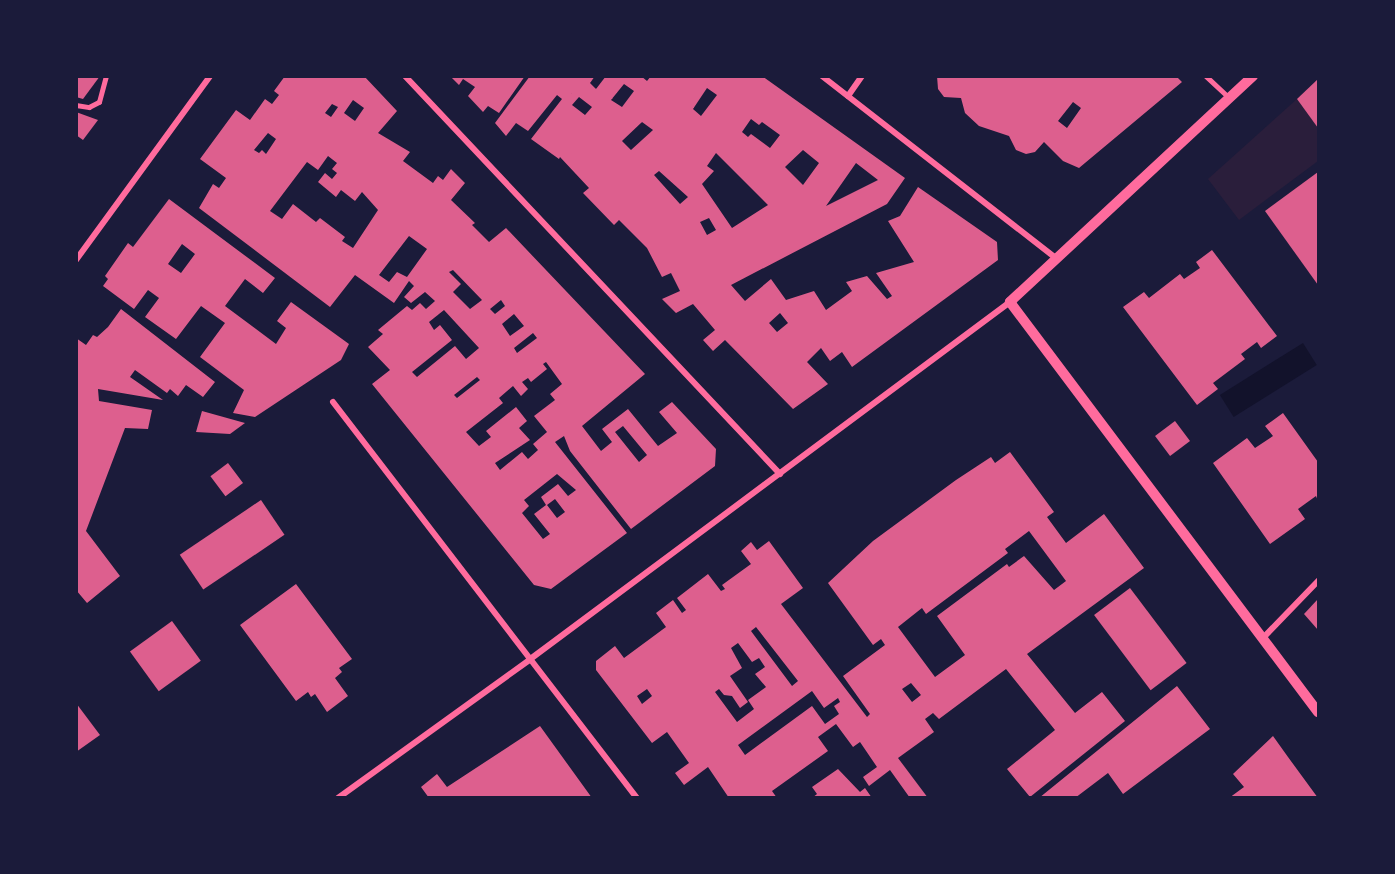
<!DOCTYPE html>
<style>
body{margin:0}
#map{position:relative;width:1395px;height:874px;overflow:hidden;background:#1b1b3a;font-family:Jost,sans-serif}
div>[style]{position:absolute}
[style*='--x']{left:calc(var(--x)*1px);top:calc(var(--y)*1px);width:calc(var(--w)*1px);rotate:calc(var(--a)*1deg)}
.green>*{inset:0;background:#2a1e3b}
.water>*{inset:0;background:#12122b;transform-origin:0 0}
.building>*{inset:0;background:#dd5f8e;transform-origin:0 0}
.service>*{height:4.5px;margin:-2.25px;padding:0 2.25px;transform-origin:2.25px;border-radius:2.25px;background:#ff6b9d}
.minor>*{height:6px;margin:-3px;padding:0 3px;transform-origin:3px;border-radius:3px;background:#ff6b9d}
.tertiary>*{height:10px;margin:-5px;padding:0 5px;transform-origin:5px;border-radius:5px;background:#ff6b9d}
span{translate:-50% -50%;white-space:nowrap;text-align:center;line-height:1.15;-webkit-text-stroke:4.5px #1b1b3a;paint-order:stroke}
.frame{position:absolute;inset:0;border:78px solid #1b1b3a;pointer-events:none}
</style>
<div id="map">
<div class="green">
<i style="clip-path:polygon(1297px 99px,1318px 128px,1318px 161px,1239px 220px,1208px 179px)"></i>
</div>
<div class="water">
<i style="left:1303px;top:343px;width:26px;height:98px;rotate:58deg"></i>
</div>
<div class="building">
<i style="clip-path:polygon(76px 76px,100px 76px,83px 99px,76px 97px)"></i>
<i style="clip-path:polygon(evenodd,285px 76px,364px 76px,397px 111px,378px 133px,410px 152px,403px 161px,433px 183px,438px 176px,443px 180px,451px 169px,465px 183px,451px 200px,475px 223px,472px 225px,489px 242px,506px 228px,645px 374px,582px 426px,601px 451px,612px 442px,602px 429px,628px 409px,658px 446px,677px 433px,659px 412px,672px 402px,716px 449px,715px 466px,631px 529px,570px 451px,564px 436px,555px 442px,627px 533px,551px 589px,534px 585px,372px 384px,390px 370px,368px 347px,383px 334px,378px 330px,407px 306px,412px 310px,420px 303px,426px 309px,435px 301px,425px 292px,411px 303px,404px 297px,414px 286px,409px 281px,394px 303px,355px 275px,330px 307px,199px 208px,213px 184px,219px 188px,226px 178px,200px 159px,236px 110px,250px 120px,265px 99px,272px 104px,279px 95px,274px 91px,285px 76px,353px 100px,364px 108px,355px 121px,344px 113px,353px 100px,285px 76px,332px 104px,338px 107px,331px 117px,325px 113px,332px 104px,285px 76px,268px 133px,276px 139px,266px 154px,262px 150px,259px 153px,254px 150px,268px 133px,285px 76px,328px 156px,337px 163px,332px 169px,337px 173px,332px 179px,325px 173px,318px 182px,336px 197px,341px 190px,355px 201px,362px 192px,378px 210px,353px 248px,342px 241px,345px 237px,320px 218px,316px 222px,293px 204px,282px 219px,270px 211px,307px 162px,318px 170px,328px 156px,285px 76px,409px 236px,427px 249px,407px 277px,397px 272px,389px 282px,379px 275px,409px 236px,285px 76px,453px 270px,482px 300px,470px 309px,453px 292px,461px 284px,449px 272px,453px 270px,285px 76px,501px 300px,505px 306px,495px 314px,490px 309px,501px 300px,285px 76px,444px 310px,479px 348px,466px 359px,455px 346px,417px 377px,412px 372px,452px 340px,440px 325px,434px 330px,429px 322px,444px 310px,285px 76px,514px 314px,524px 326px,510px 336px,502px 324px,514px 314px,285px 76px,533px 333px,537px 338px,517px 353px,514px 348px,533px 333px,285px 76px,546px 362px,562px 384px,550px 394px,555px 400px,534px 416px,547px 432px,533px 444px,538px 450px,528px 459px,522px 452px,500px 470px,495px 463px,530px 440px,519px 428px,527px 421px,516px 407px,486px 431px,491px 437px,479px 446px,466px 432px,503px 403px,499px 398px,513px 386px,521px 396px,528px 389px,522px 382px,528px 378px,531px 382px,547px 369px,543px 364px,546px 362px,285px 76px,477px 377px,480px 380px,457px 398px,454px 395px,477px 377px,285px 76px,623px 426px,647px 455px,639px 462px,615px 432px,623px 426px,285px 76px,557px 474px,576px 490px,568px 496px,558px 484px,541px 497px,546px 505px,534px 514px,550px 534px,543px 539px,522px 513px,529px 506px,524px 500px,557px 474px,285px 76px,555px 499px,565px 512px,557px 518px,547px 505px,555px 499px)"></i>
<i style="clip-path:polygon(450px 76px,525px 76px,499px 113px,488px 106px,483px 112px,468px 96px,475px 87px,463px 79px,459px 85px)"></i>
<i style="clip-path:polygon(evenodd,530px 76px,595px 76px,590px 83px,596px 89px,606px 76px,641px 76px,647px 81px,651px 76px,762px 76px,905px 178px,887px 204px,731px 285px,745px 301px,771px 279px,786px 300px,814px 291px,826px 310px,852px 291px,846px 282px,867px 276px,887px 299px,892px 296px,876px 273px,914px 262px,888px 221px,900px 216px,918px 187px,997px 242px,998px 260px,852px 367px,842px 352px,830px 361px,821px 348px,807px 362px,828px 384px,793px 409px,725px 340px,713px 351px,703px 340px,715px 330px,693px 304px,676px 313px,662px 299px,680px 291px,671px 273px,662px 277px,647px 248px,619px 220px,614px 225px,583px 193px,589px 188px,560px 157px,559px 159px,531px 139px,562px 99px,557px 95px,528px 131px,516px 123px,506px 136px,495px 123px,530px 76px,624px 84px,634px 91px,622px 107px,611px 100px,624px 84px,530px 76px,707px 88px,717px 95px,701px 116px,693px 109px,707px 88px,530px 76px,579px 97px,592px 107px,585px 115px,572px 105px,579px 97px,530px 76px,751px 119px,759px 125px,762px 122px,780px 135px,770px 148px,751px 134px,748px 137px,742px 132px,751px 119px,530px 76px,642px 122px,653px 130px,631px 150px,622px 141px,642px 122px,530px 76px,803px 150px,819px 163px,803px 185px,785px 167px,803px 150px,530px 76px,716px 153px,768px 205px,732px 228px,702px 184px,714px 171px,707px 166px,716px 153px,530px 76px,856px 163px,878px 180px,826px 206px,856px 163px,530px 76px,659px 171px,688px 197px,680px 204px,654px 175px,659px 171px,530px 76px,709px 218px,716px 230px,707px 235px,700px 222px,709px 218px,530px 76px,780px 313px,788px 323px,777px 332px,769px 323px,780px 313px)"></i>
<i style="clip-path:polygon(evenodd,937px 76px,1176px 76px,1182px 82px,1079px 168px,1063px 161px,1044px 142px,1035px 152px,1026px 154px,1016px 150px,1009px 136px,979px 126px,965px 113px,961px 98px,944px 97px,938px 89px,937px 76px,1073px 102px,1081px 108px,1067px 128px,1058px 121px,1073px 102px)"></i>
<i style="clip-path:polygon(1318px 79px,1318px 128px,1297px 99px)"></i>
<i style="clip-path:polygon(76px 112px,98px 120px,83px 140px,76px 135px)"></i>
<i style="clip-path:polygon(1318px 172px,1318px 285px,1265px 211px)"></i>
<i style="clip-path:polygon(evenodd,169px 199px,275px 278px,263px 293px,245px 279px,225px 306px,276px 344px,286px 328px,277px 321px,291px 302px,349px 344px,341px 360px,255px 417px,233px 413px,244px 390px,200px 357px,225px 323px,201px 306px,176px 339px,145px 317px,159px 298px,148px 290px,134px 309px,103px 286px,108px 279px,105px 276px,128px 243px,133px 247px,169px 199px,182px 244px,195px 254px,181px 273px,168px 264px,182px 244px)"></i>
<i style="clip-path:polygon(1212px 250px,1277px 336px,1261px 348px,1257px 342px,1241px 354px,1245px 359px,1213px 383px,1218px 389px,1197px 405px,1123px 307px,1144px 292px,1149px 298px,1180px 274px,1184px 279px,1200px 268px,1196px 262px)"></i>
<i style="clip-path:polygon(121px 309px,215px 382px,203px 397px,186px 385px,178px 396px,170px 389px,167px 393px,135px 370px,130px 377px,163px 400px,98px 389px,99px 401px,152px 410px,148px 429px,125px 428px,86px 531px,120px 576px,87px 603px,76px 590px,76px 338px,86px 345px,93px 335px,97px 337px,108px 327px)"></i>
<i style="clip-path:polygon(202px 411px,245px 423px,230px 434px,196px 432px)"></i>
<i style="clip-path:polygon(1283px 413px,1318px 462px,1318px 501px,1316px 496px,1298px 509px,1305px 519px,1270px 544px,1213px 463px,1247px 438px,1255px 448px,1273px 436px,1265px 426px)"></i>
<i style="left:1175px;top:421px;width:25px;height:25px;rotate:53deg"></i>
<i style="clip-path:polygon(evenodd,1010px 452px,1054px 512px,1047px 517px,1066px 543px,1104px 514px,1144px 568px,1027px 654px,1075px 713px,1102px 692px,1125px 721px,1030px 797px,1007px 769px,1055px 730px,1006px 669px,939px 719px,933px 713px,925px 719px,934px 732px,898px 758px,928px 798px,910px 798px,890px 770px,869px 786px,863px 777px,877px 767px,860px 742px,853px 747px,836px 724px,818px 737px,828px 751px,772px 791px,777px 798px,729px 798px,708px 767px,684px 785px,675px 773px,689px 763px,667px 732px,652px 743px,596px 670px,596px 661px,615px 646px,624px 658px,666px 627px,656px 613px,673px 600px,682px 613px,686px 610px,677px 598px,708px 574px,721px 591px,725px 589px,722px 585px,751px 564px,741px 551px,751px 542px,757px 550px,769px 541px,803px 588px,781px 604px,867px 717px,870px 714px,843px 676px,885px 645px,881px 639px,873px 645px,828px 583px,873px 541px,956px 480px,991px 457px,995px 463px,1010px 452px,1029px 531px,1066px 581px,1054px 590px,1024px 556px,1009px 567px,1007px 564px,937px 616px,965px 655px,935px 677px,898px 627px,922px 608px,926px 614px,1008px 553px,1005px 549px,1029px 531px,1010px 452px,756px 627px,798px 681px,792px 686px,751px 631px,756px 627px,1010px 452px,738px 643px,752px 662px,759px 658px,765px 667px,755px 674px,766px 687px,748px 700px,754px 709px,737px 722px,715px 692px,719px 689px,724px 695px,732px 696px,740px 708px,748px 702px,730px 676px,742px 668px,731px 648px,738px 643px,1010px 452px,911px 683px,921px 695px,912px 702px,902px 689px,911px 683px,1010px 452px,647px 689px,652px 696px,642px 704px,637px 696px,647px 689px,1010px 452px,812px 691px,824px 708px,838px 698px,840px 702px,834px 706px,839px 714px,825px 724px,812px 706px,745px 755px,738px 745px,812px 691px)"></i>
<i style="left:228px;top:463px;width:25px;height:22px;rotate:53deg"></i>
<i style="left:261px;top:500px;width:42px;height:98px;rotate:56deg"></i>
<i style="clip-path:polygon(296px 584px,352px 659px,339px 668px,342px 672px,335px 678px,348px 696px,327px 712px,315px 694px,311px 697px,308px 692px,296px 701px,240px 625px)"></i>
<i style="left:1130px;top:588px;width:94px;height:45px;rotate:53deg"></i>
<i style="clip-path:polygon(1318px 599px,1318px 630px,1304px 614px)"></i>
<i style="left:172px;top:621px;width:49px;height:52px;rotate:54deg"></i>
<i style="clip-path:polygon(1177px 686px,1210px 729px,1123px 794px,1108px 773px,1075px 798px,1039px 798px)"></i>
<i style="clip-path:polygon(76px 703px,100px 735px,76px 752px)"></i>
<i style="clip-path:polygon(540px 726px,592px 798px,429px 798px,421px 787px,437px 774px,447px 787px)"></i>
<i style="clip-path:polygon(1273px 736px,1288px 757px,1318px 798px,1229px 798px,1244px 787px,1233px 774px)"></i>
<i style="clip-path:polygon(838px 769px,860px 792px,865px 788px,872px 798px,812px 798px,817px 794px,812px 787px)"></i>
</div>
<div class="service">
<i style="--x:1206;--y:76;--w:33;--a:43"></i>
<i style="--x:76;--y:105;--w:13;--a:9"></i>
<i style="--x:89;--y:107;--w:11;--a:-27"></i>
<i style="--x:99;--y:102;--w:27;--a:-75"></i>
</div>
<div class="minor">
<i style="--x:405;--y:76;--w:547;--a:46.7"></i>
<i style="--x:822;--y:76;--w:296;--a:37.9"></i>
<i style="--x:848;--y:96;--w:24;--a:-55"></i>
<i style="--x:76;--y:260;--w:228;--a:-53.9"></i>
<i style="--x:333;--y:402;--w:499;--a:52.5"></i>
<i style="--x:1262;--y:639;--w:81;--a:-46"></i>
<i style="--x:338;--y:798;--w:236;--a:-35.8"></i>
<i style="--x:529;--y:660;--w:600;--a:-36.66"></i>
</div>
<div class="tertiary">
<i style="--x:1253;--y:76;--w:332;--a:137.1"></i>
<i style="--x:1010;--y:302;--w:513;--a:53.09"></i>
</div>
<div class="frame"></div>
</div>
